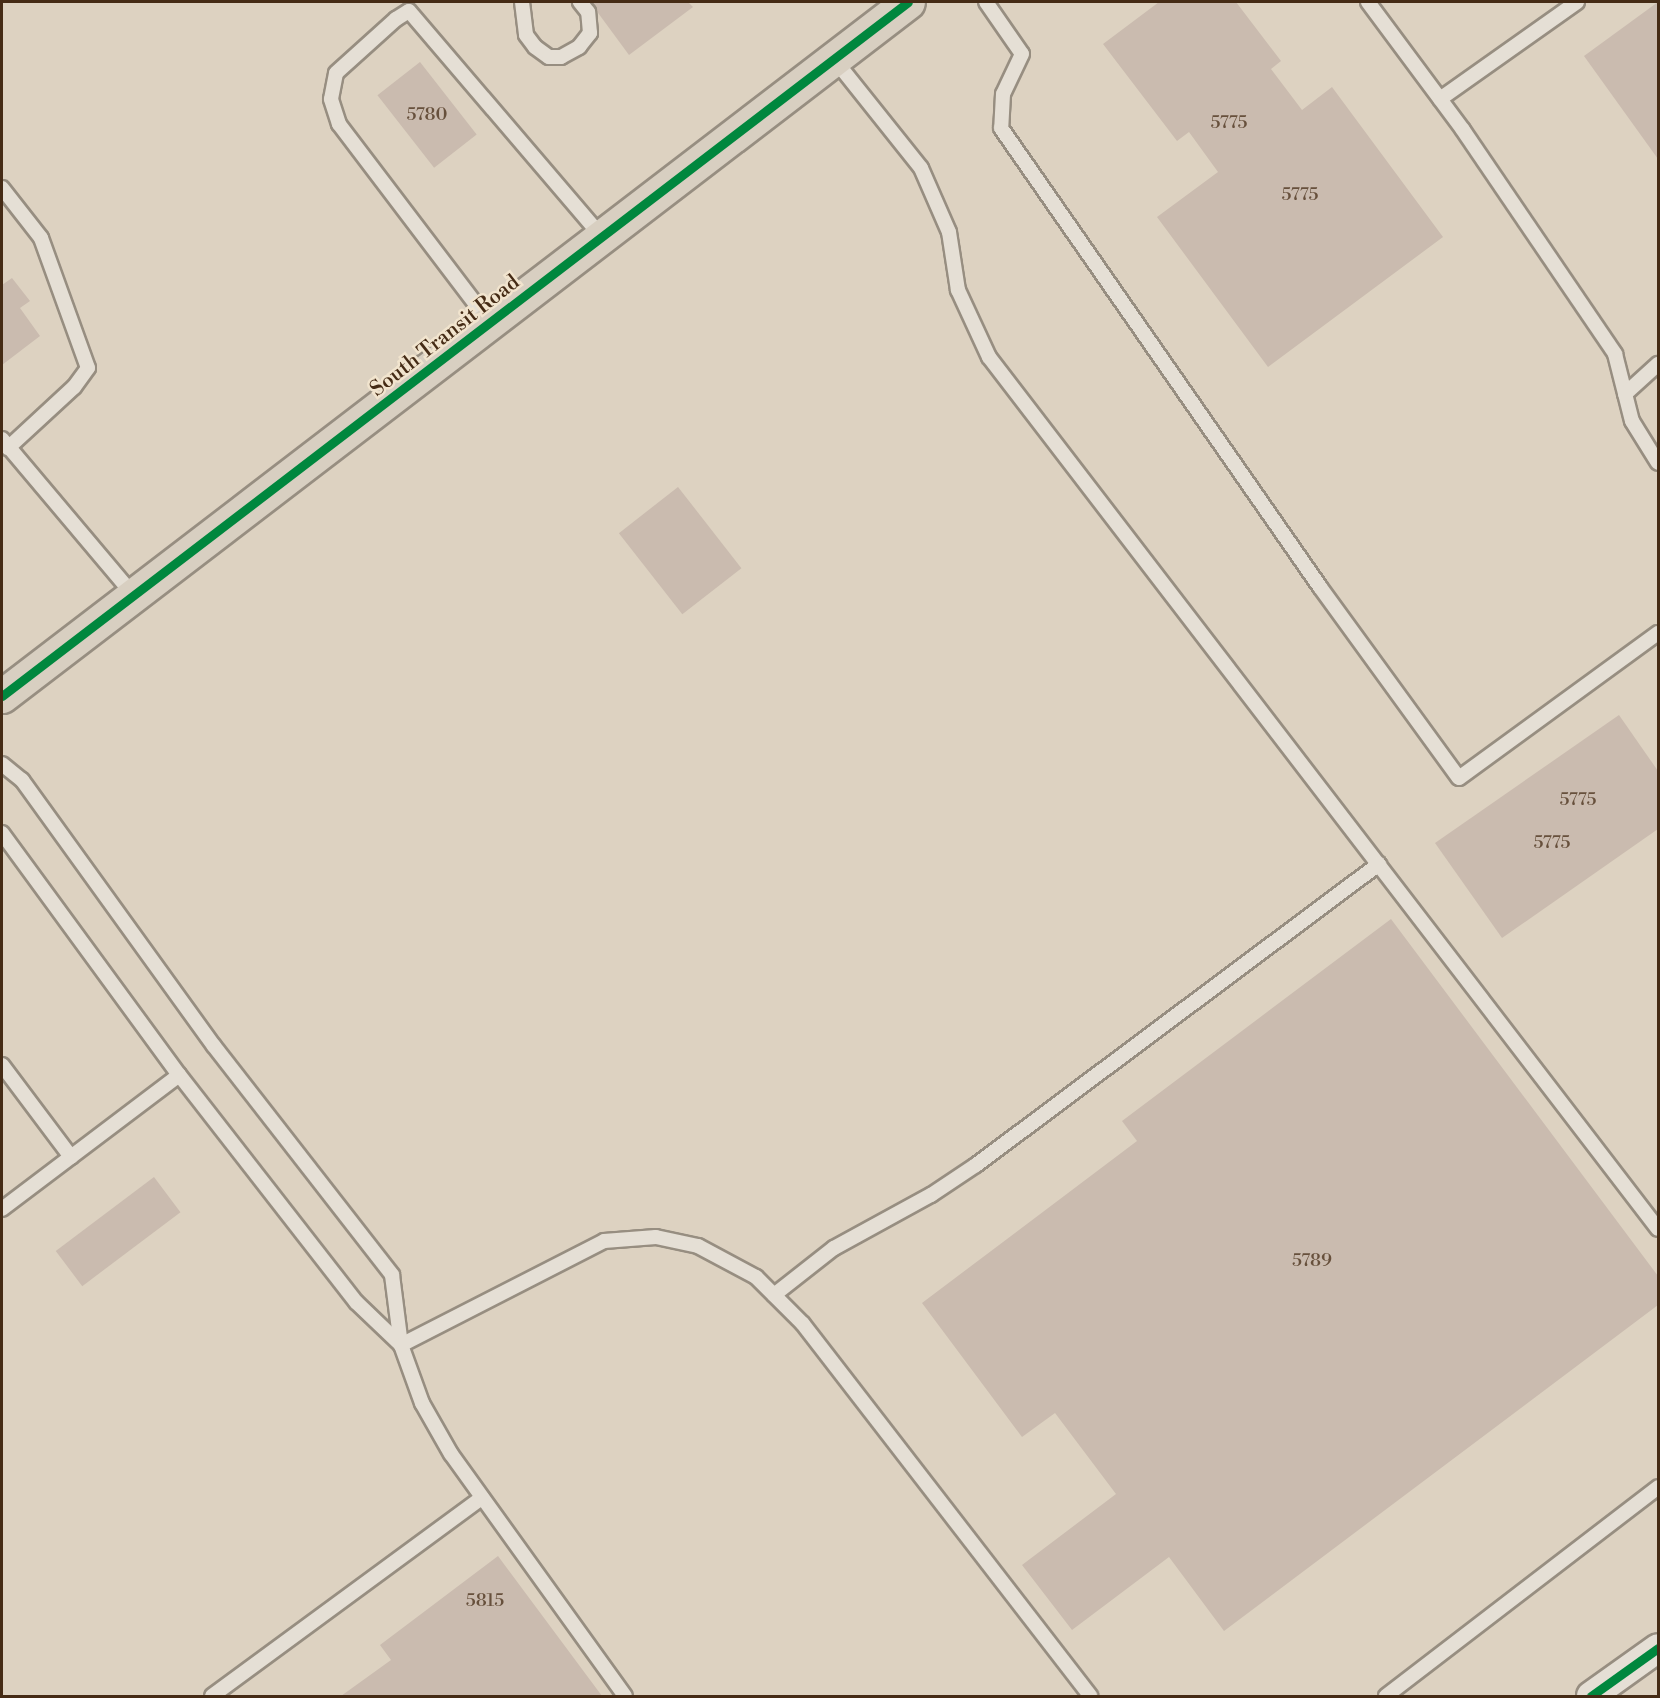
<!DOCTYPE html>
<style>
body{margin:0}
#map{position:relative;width:1660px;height:1698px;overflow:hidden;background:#ddd2c1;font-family:"Libre Bodoni",serif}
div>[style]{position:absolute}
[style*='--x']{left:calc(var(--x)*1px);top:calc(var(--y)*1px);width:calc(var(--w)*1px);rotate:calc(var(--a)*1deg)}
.building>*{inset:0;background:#cabbaf;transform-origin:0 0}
.roads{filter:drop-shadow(2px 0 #978e81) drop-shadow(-2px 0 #978e81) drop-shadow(0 2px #978e81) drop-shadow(0 -2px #978e81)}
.service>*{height:14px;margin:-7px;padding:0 7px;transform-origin:7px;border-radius:7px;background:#e5dfd5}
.minor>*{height:28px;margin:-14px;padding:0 14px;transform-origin:14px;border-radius:14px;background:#e5dfd5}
.trunk>*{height:33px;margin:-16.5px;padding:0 16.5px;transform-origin:16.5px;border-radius:16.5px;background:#d8cfc1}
.cycleway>*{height:9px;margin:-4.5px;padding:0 4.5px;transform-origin:4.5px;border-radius:4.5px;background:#00873e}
span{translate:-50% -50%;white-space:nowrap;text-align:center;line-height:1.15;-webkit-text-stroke:5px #f1e4ce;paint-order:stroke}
.number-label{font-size:18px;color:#67503c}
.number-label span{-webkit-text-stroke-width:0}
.street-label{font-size:21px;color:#452b15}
.frame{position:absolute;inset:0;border:3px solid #452b15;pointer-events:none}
</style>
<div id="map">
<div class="building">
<i style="clip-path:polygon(590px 2px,688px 2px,693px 7px,629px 55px)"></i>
<i style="clip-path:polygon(1159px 2px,1236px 2px,1281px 61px,1271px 69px,1302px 110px,1332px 87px,1443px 237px,1268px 367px,1157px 217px,1218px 172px,1189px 132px,1177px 141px,1103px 44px)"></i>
<i style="clip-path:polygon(1658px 2px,1658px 159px,1584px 56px)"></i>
<i style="left:420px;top:62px;width:92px;height:54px;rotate:52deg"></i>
<i style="clip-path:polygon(12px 278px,30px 301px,20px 308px,40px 336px,2px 365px,2px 285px)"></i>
<i style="left:678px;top:487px;width:103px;height:75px;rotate:52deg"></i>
<i style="clip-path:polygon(1619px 715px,1658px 771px,1658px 829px,1502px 938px,1435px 843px)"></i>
<i style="clip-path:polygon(1391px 919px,1658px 1276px,1658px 1305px,1224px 1631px,1169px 1557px,1072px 1630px,1022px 1565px,1116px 1494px,1055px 1413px,1022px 1437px,922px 1303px,1137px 1141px,1122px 1121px)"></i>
<i style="left:154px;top:1177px;width:44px;height:123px;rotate:53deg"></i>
<i style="clip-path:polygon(498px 1556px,602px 1696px,341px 1696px,391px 1660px,380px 1645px)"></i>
</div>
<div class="roads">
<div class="service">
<i style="--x:522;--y:2;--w:33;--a:83"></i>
<i style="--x:526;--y:35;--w:15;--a:53"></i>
<i style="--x:535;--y:47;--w:17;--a:36"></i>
<i style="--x:549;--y:57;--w:12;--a:0"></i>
<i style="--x:561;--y:57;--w:21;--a:-29"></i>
<i style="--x:579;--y:47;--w:18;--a:-52"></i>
<i style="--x:590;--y:33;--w:21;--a:-95"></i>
<i style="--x:588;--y:12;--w:13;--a:-129"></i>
<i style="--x:986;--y:2;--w:63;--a:55.3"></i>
<i style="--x:1022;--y:54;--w:44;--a:115.4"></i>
<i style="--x:1003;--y:94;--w:34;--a:93"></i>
<i style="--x:1001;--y:128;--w:559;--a:55.2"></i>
<i style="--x:1320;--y:587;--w:236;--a:54"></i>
<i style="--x:1459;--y:778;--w:246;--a:-36.1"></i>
<i style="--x:1368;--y:2;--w:159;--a:53.4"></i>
<i style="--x:1463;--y:130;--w:271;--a:55.8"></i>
<i style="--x:1615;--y:354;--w:69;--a:75.8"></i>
<i style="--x:1632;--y:421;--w:49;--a:58.2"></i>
<i style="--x:834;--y:59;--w:139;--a:51.4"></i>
<i style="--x:921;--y:168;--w:70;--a:66.4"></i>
<i style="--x:949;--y:232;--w:59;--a:81.2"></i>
<i style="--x:958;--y:290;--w:74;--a:65.2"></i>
<i style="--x:989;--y:357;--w:1099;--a:52.5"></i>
<i style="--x:1440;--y:99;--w:168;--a:-35.3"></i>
<i style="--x:2;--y:188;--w:63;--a:52"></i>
<i style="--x:41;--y:238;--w:138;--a:70.1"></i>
<i style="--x:88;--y:368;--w:24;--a:126"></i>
<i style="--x:74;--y:387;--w:90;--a:137.3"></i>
<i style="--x:490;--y:323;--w:250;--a:-127.2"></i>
<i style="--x:339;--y:124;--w:26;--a:-108"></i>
<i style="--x:331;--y:99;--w:26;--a:-79"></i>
<i style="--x:336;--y:73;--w:81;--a:-42"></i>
<i style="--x:396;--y:19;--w:15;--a:-32"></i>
<i style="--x:409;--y:11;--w:296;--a:49.5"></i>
<i style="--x:1625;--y:394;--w:45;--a:-42.3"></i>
<i style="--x:2;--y:439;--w:205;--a:49.9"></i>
<i style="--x:2;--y:764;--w:26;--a:39"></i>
<i style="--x:22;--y:780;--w:328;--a:54.2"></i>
<i style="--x:214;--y:1046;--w:290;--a:52.1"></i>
<i style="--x:392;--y:1275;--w:71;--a:82.7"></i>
<i style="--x:401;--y:1345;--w:62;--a:-136.3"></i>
<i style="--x:356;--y:1302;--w:288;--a:-127.9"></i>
<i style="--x:179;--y:1075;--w:300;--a:-126.2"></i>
<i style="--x:2;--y:1065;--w:115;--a:53.1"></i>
<i style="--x:2;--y:1209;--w:222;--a:-37.1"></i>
<i style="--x:774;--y:1295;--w:76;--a:-38.1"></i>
<i style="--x:834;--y:1248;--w:111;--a:-28.7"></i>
<i style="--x:931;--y:1195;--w:54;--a:-33.7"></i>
<i style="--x:976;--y:1165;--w:503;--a:-36.76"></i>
<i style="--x:212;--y:1696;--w:335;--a:-36.3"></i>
<i style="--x:625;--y:1696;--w:298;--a:-125.7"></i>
<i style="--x:451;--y:1454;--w:59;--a:-119.6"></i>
<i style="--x:422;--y:1403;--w:62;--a:-109.9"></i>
<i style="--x:401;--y:1345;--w:228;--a:-27.1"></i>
<i style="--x:604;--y:1241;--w:52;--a:-4.4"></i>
<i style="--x:656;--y:1237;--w:43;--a:12.1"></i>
<i style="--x:698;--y:1246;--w:66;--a:28.1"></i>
<i style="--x:756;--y:1277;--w:66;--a:45"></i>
<i style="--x:803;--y:1324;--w:470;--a:52.3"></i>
<i style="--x:1386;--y:1696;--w:343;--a:-37.5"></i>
</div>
<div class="minor">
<i style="--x:1591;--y:1696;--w:82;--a:-35.6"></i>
</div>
<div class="trunk">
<i style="--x:2;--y:696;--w:1141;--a:-37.45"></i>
</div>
</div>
<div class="cycleway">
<i style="--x:2;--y:696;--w:1141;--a:-37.45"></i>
<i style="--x:1591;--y:1696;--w:82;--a:-35.6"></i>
</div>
<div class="number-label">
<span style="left:427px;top:115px">5780</span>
<span style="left:1229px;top:123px">5775</span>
<span style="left:1300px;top:195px">5775</span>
<span style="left:1578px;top:800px">5775</span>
<span style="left:1552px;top:843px">5775</span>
<span style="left:1312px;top:1261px">5789</span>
<span style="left:485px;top:1601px">5815</span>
</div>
<div class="street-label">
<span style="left:445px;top:336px;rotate:-38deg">South Transit Road</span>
</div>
<div class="frame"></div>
</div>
